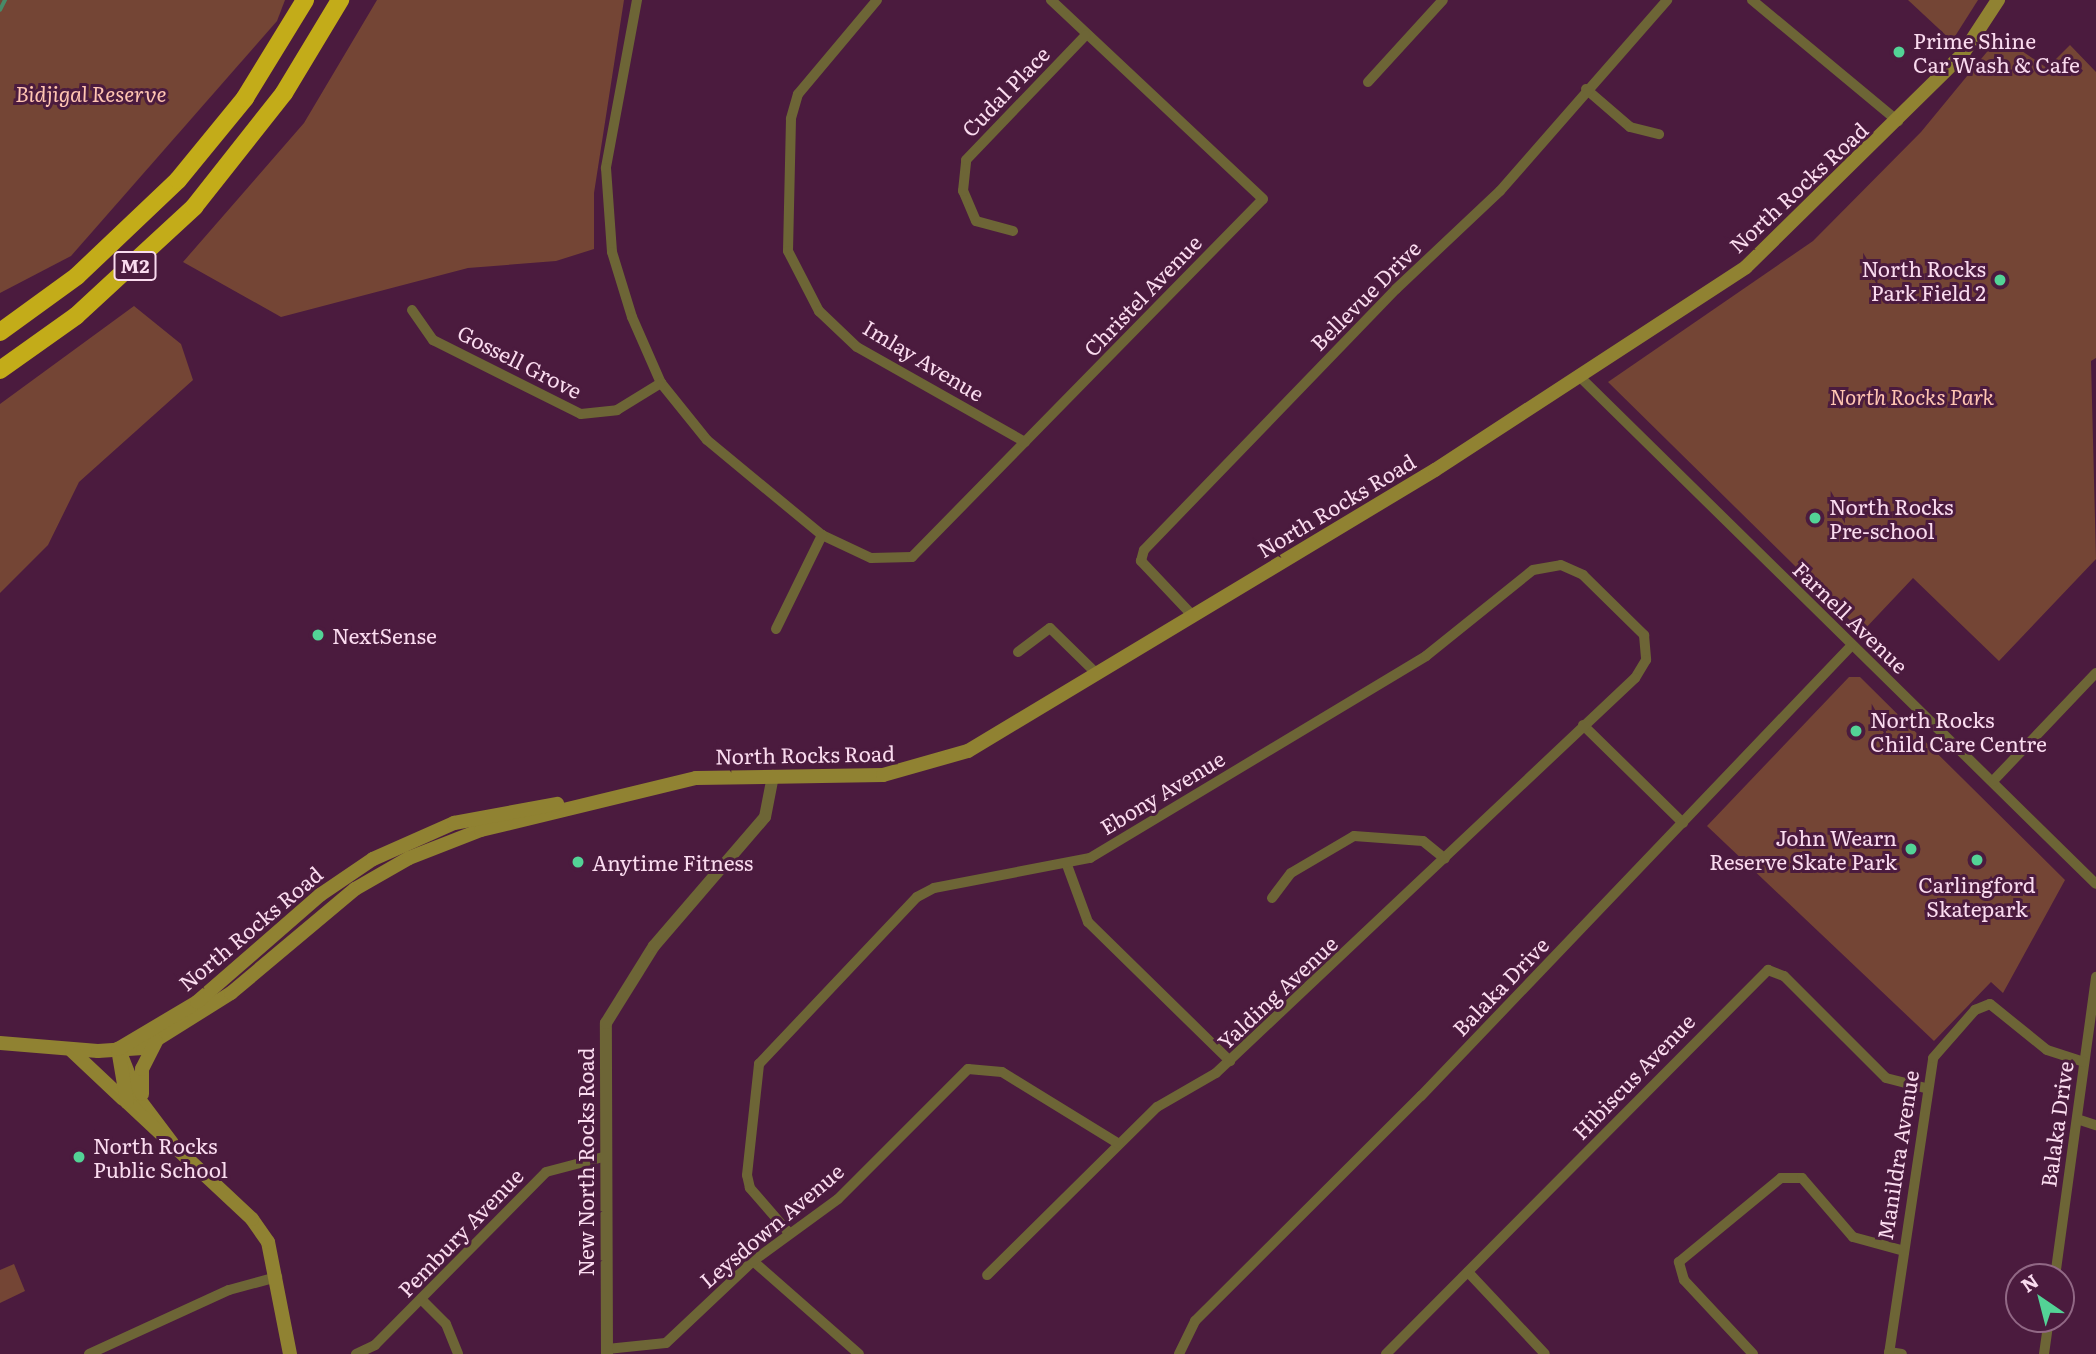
<!DOCTYPE html>
<style>
body{margin:0}
#map{position:relative;width:2096px;height:1354px;overflow:hidden;background:#4b1b3e;font-family:Literata,serif}
div>[style]{position:absolute}
[style*='--x']{left:calc(var(--x)*1px);top:calc(var(--y)*1px);width:calc(var(--w)*1px);rotate:calc(var(--a)*1deg)}
.green>*{inset:0;background:#744535}
.stream>*{height:3.5px;margin:-1.75px;padding:0 1.75px;transform-origin:1.75px;border-radius:1.75px;background:#478b68}
.minor>*{height:10px;margin:-5px;padding:0 5px;transform-origin:5px;border-radius:5px;background:#6d6536}
.tertiary>*{height:12px;margin:-6px;padding:0 6px;transform-origin:6px;border-radius:6px;background:#6d6536}
.secondary>*{height:14px;margin:-7px;padding:0 7px;transform-origin:7px;border-radius:7px;background:#908232}
.motorway>*{height:18px;margin:-9px;padding:0 9px;transform-origin:9px;border-radius:9px;background:#c3ac19}
.dots>*{width:19px;height:19px;translate:-50% -50%;box-sizing:border-box;border:4px solid #4b1b3e;border-radius:50%}
span{translate:-50% -50%;white-space:nowrap;text-align:center;line-height:1.15;-webkit-text-stroke:6px #4b1b3e;paint-order:stroke}
.shield-label span{padding:2px 5px;background:#4b1b3e;border:2px solid;border-radius:5px;-webkit-text-stroke-width:0}
.shield-label{font-size:19px;color:#fadbef;font-weight:700}
.poi-label{font-size:21px;color:#fadbef}
.left{translate:0 -50%;text-align:left}
.right{translate:-100% -50%;text-align:right}
.street-label{font-size:21px;color:#fadbef}
.park-label{font-size:21px;color:#ffc5b2;font-style:italic}
.north{position:absolute;left:2005px;top:1263px;width:70px;height:70px;box-sizing:border-box;background:#4b1b3e;border:2px solid #916885;border-radius:50%;rotate:325deg;font-size:19px;font-weight:700;line-height:28px;text-align:center;color:#fadbef}
.north::after{content:'';display:block;margin:auto;width:24px;height:32px;background:#53d396;clip-path:polygon(50% 0,100% 100%,50% 72%,0 100%)}
</style>
<div id="map">
<div class="green">
<i style="clip-path:polygon(0 0,285px 0,277px 21px,71px 256px,0 293px)"></i>
<i style="clip-path:polygon(377px 0,624px 0,594px 193px,594px 249px,556px 261px,468px 268px,281px 317px,183px 262px,304px 123px)"></i>
<i style="clip-path:polygon(1908px 0,1978px 0,1952px 41px)"></i>
<i style="clip-path:polygon(2000px 36px,2047px 68px,2070px 45px,2096px 72px,2096px 358px,2091px 361px,2096px 559px,1999px 661px,1913px 578px,1862px 632px,1608px 382px,1813px 241px,1921px 132px)"></i>
<i style="clip-path:polygon(134px 306px,181px 344px,193px 380px,79px 482px,48px 545px,0 593px,0 404px)"></i>
<i style="clip-path:polygon(1849px 677px,1860px 677px,2065px 880px,2003px 993px,1991px 982px,1934px 1041px,1707px 826px)"></i>
<i style="clip-path:polygon(14px 1264px,25px 1291px,0 1303px,0 1270px)"></i>
</div>
<div class="stream">
<i style="--x:0;--y:10;--w:11;--a:-63"></i>
</div>
<div class="minor">
<i style="--x:637;--y:0;--w:171;--a:100.5"></i>
<i style="--x:606;--y:168;--w:84;--a:85.9"></i>
<i style="--x:612;--y:252;--w:68;--a:72.9"></i>
<i style="--x:632;--y:317;--w:72;--a:66.3"></i>
<i style="--x:661;--y:383;--w:73;--a:51.1"></i>
<i style="--x:707;--y:440;--w:149;--a:39.6"></i>
<i style="--x:822;--y:535;--w:54;--a:25.1"></i>
<i style="--x:871;--y:558;--w:41;--a:-1.4"></i>
<i style="--x:912;--y:557;--w:501;--a:-45.57"></i>
<i style="--x:1263;--y:199;--w:291;--a:-136.8"></i>
<i style="--x:877;--y:0;--w:123;--a:130"></i>
<i style="--x:798;--y:94;--w:26;--a:106"></i>
<i style="--x:791;--y:119;--w:132;--a:91.3"></i>
<i style="--x:788;--y:251;--w:68;--a:62.7"></i>
<i style="--x:819;--y:311;--w:52;--a:43.5"></i>
<i style="--x:857;--y:347;--w:193;--a:29.5"></i>
<i style="--x:1752;--y:0;--w:190;--a:39.7"></i>
<i style="--x:1368;--y:82;--w:111;--a:-47.6"></i>
<i style="--x:1586;--y:89;--w:58;--a:40.8"></i>
<i style="--x:1630;--y:127;--w:30;--a:14"></i>
<i style="--x:1013;--y:231;--w:38;--a:-165"></i>
<i style="--x:976;--y:221;--w:33;--a:-113"></i>
<i style="--x:963;--y:191;--w:31;--a:-84"></i>
<i style="--x:966;--y:160;--w:173;--a:-46.2"></i>
<i style="--x:412;--y:310;--w:37;--a:55"></i>
<i style="--x:433;--y:340;--w:165;--a:26.6"></i>
<i style="--x:581;--y:414;--w:36;--a:-6"></i>
<i style="--x:617;--y:410;--w:52;--a:-31.5"></i>
<i style="--x:1580;--y:377;--w:723;--a:44.5"></i>
<i style="--x:1193;--y:616;--w:76;--a:-133.4"></i>
<i style="--x:1141;--y:561;--w:11;--a:-75"></i>
<i style="--x:1144;--y:550;--w:363;--a:-46"></i>
<i style="--x:1396;--y:289;--w:143;--a:-43.3"></i>
<i style="--x:1500;--y:191;--w:254;--a:-48.8"></i>
<i style="--x:776;--y:629;--w:105;--a:-63.9"></i>
<i style="--x:1018;--y:652;--w:40;--a:-37"></i>
<i style="--x:1050;--y:628;--w:64;--a:44.4"></i>
<i style="--x:1583;--y:725;--w:140;--a:44.4"></i>
<i style="--x:1993;--y:781;--w:149;--a:-46.4"></i>
<i style="--x:1067;--y:865;--w:61;--a:69.8"></i>
<i style="--x:1088;--y:922;--w:199;--a:44.4"></i>
<i style="--x:1272;--y:898;--w:31;--a:-53"></i>
<i style="--x:1291;--y:873;--w:73;--a:-30.4"></i>
<i style="--x:1354;--y:836;--w:69;--a:4.1"></i>
<i style="--x:1423;--y:841;--w:28;--a:39"></i>
<i style="--x:2077;--y:1119;--w:20;--a:18"></i>
<i style="--x:789;--y:1233;--w:60;--a:-130.9"></i>
<i style="--x:750;--y:1188;--w:13;--a:-103"></i>
<i style="--x:747;--y:1175;--w:112;--a:-83.8"></i>
<i style="--x:759;--y:1064;--w:230;--a:-46.6"></i>
<i style="--x:917;--y:897;--w:19;--a:-28"></i>
<i style="--x:934;--y:888;--w:159;--a:-10.9"></i>
<i style="--x:1090;--y:858;--w:392;--a:-31"></i>
<i style="--x:1426;--y:656;--w:137;--a:-38.8"></i>
<i style="--x:1533;--y:570;--w:28;--a:-10"></i>
<i style="--x:1561;--y:565;--w:24;--a:24"></i>
<i style="--x:1583;--y:575;--w:86;--a:44.5"></i>
<i style="--x:1644;--y:635;--w:25;--a:85"></i>
<i style="--x:1646;--y:660;--w:21;--a:121"></i>
<i style="--x:1635;--y:678;--w:576;--a:136.69"></i>
<i style="--x:1216;--y:1073;--w:68;--a:150"></i>
<i style="--x:1157;--y:1107;--w:239;--a:135.3"></i>
<i style="--x:753;--y:1261;--w:141;--a:41.3"></i>
<i style="--x:1468;--y:1272;--w:112;--a:46.8"></i>
<i style="--x:2055;--y:1277;--w:303;--a:-82.2"></i>
<i style="--x:421;--y:1299;--w:35;--a:45"></i>
<i style="--x:446;--y:1324;--w:32;--a:68"></i>
<i style="--x:607;--y:1349;--w:59;--a:-5.8"></i>
<i style="--x:666;--y:1343;--w:120;--a:-43.3"></i>
<i style="--x:753;--y:1261;--w:105;--a:-36.1"></i>
<i style="--x:838;--y:1199;--w:184;--a:-45"></i>
<i style="--x:968;--y:1069;--w:34;--a:5"></i>
<i style="--x:1002;--y:1072;--w:137;--a:31.6"></i>
<i style="--x:1889;--y:1352;--w:13;--a:9"></i>
<i style="--x:89;--y:1354;--w:154;--a:-24.6"></i>
<i style="--x:229;--y:1290;--w:50;--a:-15.2"></i>
<i style="--x:356;--y:1354;--w:21;--a:-25"></i>
<i style="--x:375;--y:1345;--w:243;--a:-45.3"></i>
<i style="--x:546;--y:1172;--w:59;--a:-14.7"></i>
<i style="--x:1179;--y:1354;--w:37;--a:-64"></i>
<i style="--x:1195;--y:1321;--w:319;--a:-44.9"></i>
<i style="--x:1421;--y:1096;--w:624;--a:-46.3"></i>
<i style="--x:1386;--y:1354;--w:542;--a:-45.15"></i>
<i style="--x:1768;--y:970;--w:17;--a:21"></i>
<i style="--x:1784;--y:976;--w:144;--a:45"></i>
<i style="--x:1886;--y:1078;--w:40;--a:14.4"></i>
<i style="--x:1753;--y:1354;--w:101;--a:-133"></i>
<i style="--x:1684;--y:1280;--w:19;--a:-106"></i>
<i style="--x:1679;--y:1262;--w:132;--a:-39.5"></i>
<i style="--x:1781;--y:1178;--w:21;--a:0"></i>
<i style="--x:1802;--y:1178;--w:78;--a:49.2"></i>
<i style="--x:1853;--y:1237;--w:50;--a:15.2"></i>
<i style="--x:1889;--y:1354;--w:299;--a:-81.5"></i>
<i style="--x:1933;--y:1058;--w:64;--a:-48.8"></i>
<i style="--x:1975;--y:1010;--w:16;--a:-22"></i>
<i style="--x:1990;--y:1004;--w:73;--a:38.9"></i>
<i style="--x:2047;--y:1050;--w:39;--a:18"></i>
<i style="--x:2044;--y:1354;--w:35;--a:-82"></i>
</div>
<div class="tertiary">
<i style="--x:607;--y:1354;--w:331;--a:-90.2"></i>
<i style="--x:606;--y:1023;--w:91;--a:-58.1"></i>
<i style="--x:654;--y:946;--w:170;--a:-49.3"></i>
<i style="--x:765;--y:817;--w:42;--a:-79"></i>
</div>
<div class="secondary">
<i style="--x:0;--y:1043;--w:98;--a:4.7"></i>
<i style="--x:98;--y:1051;--w:45;--a:-3.8"></i>
<i style="--x:143;--y:1048;--w:104;--a:-32"></i>
<i style="--x:231;--y:993;--w:162;--a:-40"></i>
<i style="--x:355;--y:889;--w:62;--a:-29.9"></i>
<i style="--x:409;--y:858;--w:77;--a:-21.3"></i>
<i style="--x:481;--y:830;--w:221;--a:-13.6"></i>
<i style="--x:696;--y:778;--w:187;--a:-0.9"></i>
<i style="--x:883;--y:775;--w:88;--a:-15.8"></i>
<i style="--x:968;--y:751;--w:545;--a:-31.04"></i>
<i style="--x:1435;--y:470;--w:371;--a:-33.1"></i>
<i style="--x:1746;--y:267;--w:303;--a:-44.5"></i>
<i style="--x:1962;--y:55;--w:66;--a:-56.8"></i>
<i style="--x:119;--y:1050;--w:52;--a:68.4"></i>
<i style="--x:138;--y:1098;--w:56;--a:52.9"></i>
<i style="--x:72;--y:1051;--w:70;--a:43.3"></i>
<i style="--x:142;--y:1094;--w:25;--a:-90"></i>
<i style="--x:142;--y:1069;--w:31;--a:-63"></i>
<i style="--x:290;--y:1354;--w:114;--a:-101.1"></i>
<i style="--x:268;--y:1242;--w:28;--a:-125"></i>
<i style="--x:252;--y:1219;--w:171;--a:-136.9"></i>
<i style="--x:127;--y:1102;--w:54;--a:-99.6"></i>
<i style="--x:118;--y:1049;--w:92;--a:-30.7"></i>
<i style="--x:197;--y:1002;--w:163;--a:-41"></i>
<i style="--x:320;--y:895;--w:64;--a:-34.2"></i>
<i style="--x:373;--y:859;--w:89;--a:-24"></i>
<i style="--x:454;--y:823;--w:105;--a:-10.5"></i>
</div>
<div class="motorway">
<i style="--x:0;--y:332;--w:95;--a:-36"></i>
<i style="--x:77;--y:276;--w:139;--a:-43.5"></i>
<i style="--x:178;--y:180;--w:106;--a:-50.7"></i>
<i style="--x:245;--y:98;--w:115;--a:-58.5"></i>
<i style="--x:0;--y:370;--w:93;--a:-35.4"></i>
<i style="--x:76;--y:316;--w:161;--a:-42.7"></i>
<i style="--x:194;--y:207;--w:145;--a:-51.7"></i>
<i style="--x:284;--y:93;--w:109;--a:-58.9"></i>
</div>
<div class="dots">
<i style="left:1899px;top:52px;background:#53d396"></i>
<i style="left:2000px;top:280px;background:#53d396"></i>
<i style="left:1815px;top:518px;background:#53d396"></i>
<i style="left:318px;top:635px;background:#53d396"></i>
<i style="left:1856px;top:731px;background:#53d396"></i>
<i style="left:1911px;top:849px;background:#53d396"></i>
<i style="left:1977px;top:860px;background:#53d396"></i>
<i style="left:578px;top:862px;background:#53d396"></i>
<i style="left:79px;top:1157px;background:#53d396"></i>
</div>
<div class="shield-label">
<span style="left:135px;top:266px">M2</span>
</div>
<div class="poi-label">
<span class="left" style="left:1913px;top:52px">Prime Shine<br>Car Wash &amp; Cafe</span>
<span class="right" style="left:1986px;top:280px">North Rocks<br>Park Field 2</span>
<span class="left" style="left:1829px;top:518px">North Rocks<br>Pre-school</span>
<span class="left" style="left:332px;top:635px">NextSense</span>
<span class="left" style="left:1870px;top:731px">North Rocks<br>Child Care Centre</span>
<span class="right" style="left:1897px;top:849px">John Wearn<br>Reserve Skate Park</span>
<span class="left" style="left:592px;top:862px">Anytime Fitness</span>
<span style="left:1977px;top:896px">Carlingford<br>Skatepark</span>
<span class="left" style="left:93px;top:1157px">North Rocks<br>Public School</span>
</div>
<div class="street-label">
<span style="left:1005px;top:91px;rotate:-46deg">Cudal Place</span>
<span style="left:1798px;top:187px;rotate:-43deg">North Rocks Road</span>
<span style="left:1142px;top:295px;rotate:-46deg">Christel Avenue</span>
<span style="left:1365px;top:295px;rotate:-45deg">Bellevue Drive</span>
<span style="left:924px;top:360px;rotate:31deg">Imlay Avenue</span>
<span style="left:520px;top:361px;rotate:27deg">Gossell Grove</span>
<span style="left:1336px;top:505px;rotate:-31deg">North Rocks Road</span>
<span style="left:1851px;top:617px;rotate:44deg">Farnell Avenue</span>
<span style="left:805px;top:754px;rotate:-1deg">North Rocks Road</span>
<span style="left:1162px;top:792px;rotate:-31deg">Ebony Avenue</span>
<span style="left:250px;top:928px;rotate:-40deg">North Rocks Road</span>
<span style="left:1500px;top:986px;rotate:-46deg">Balaka Drive</span>
<span style="left:1277px;top:992px;rotate:-43deg">Yalding Avenue</span>
<span style="left:1633px;top:1076px;rotate:-46deg">Hibiscus Avenue</span>
<span style="left:2056px;top:1124px;rotate:-82deg">Balaka Drive</span>
<span style="left:1897px;top:1155px;rotate:-81deg">Manildra Avenue</span>
<span style="left:585px;top:1162px;rotate:-90deg">New North Rocks Road</span>
<span style="left:771px;top:1225px;rotate:-40deg">Leysdown Avenue</span>
<span style="left:460px;top:1232px;rotate:-46deg">Pembury Avenue</span>
</div>
<div class="park-label">
<span style="left:91px;top:93px">Bidjigal Reserve</span>
<span style="left:1912px;top:396px">North Rocks Park</span>
</div>
<div class="north">N</div>
</div>
